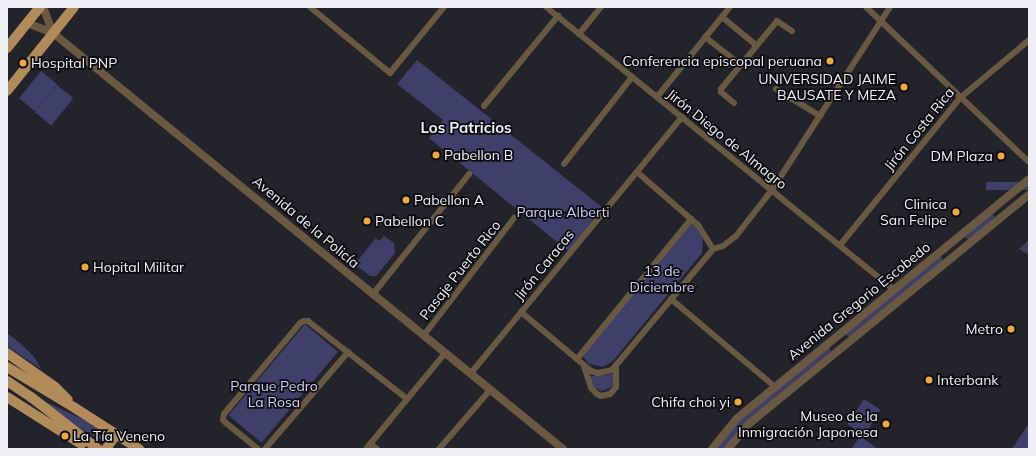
<!DOCTYPE html>
<meta charset="utf-8">
<style>
body{margin:0}
#map{position:relative;width:1036px;height:456px;overflow:hidden;background:#22232b;font-family:Mulish,sans-serif}
div>[style]{position:absolute}
[style*='--x']{left:calc(var(--x)*1px);top:calc(var(--y)*1px);width:calc(var(--w)*1px);rotate:calc(var(--a)*1deg)}
.green>*{inset:0;background:#3f4069;transform-origin:0 0}
.minor>*{height:6px;margin:-3px;padding:0 3px;transform-origin:3px;border-radius:3px;background:#6b5841}
.tertiary>*{height:8px;margin:-4px;padding:0 4px;transform-origin:4px;border-radius:4px;background:#6b5841}
.primary>*{height:10px;margin:-5px;padding:0 5px;transform-origin:5px;border-radius:5px;background:#b28b5a}
.dots>*{width:11px;height:11px;translate:-50% -50%;box-sizing:border-box;border:2px solid #0c0c10;border-radius:50%}
span{translate:-50% -50%;white-space:nowrap;text-align:center;line-height:1.15;-webkit-text-stroke:3.5px #0c0c10;paint-order:stroke}
.poi-label{font-size:14px;color:#eff0f6}
.right{translate:-100% -50%;text-align:right}
.left{translate:0 -50%;text-align:left}
.street-label{font-size:14px;color:#eff0f6}
.park-label{font-size:14px;color:#cfd2f7}
.neighbourhood-label{font-size:15px;color:#eff0f6;font-weight:700}
.frame{position:absolute;inset:0;border:8px solid #eff0f6;pointer-events:none}
</style>
<div id="map">
<div class="green">
<i style="clip-path:polygon(417px 60px,603px 208px,568px 251px,429px 138px,443px 120px,397px 84px)"></i>
<i style="left:41px;top:71px;width:21px;height:35px;rotate:39deg"></i>
<i style="left:57px;top:85px;width:21px;height:35px;rotate:39deg"></i>
<i style="left:1029px;top:182px;width:8px;height:43px;rotate:90deg"></i>
<i style="left:990px;top:212px;width:7px;height:35px;rotate:45deg"></i>
<i style="clip-path:polygon(690px 222px,700px 230px,703px 236px,702px 253px,613px 361px,603px 367px,589px 364px,582px 355px)"></i>
<i style="clip-path:polygon(384px 236px,394px 243px,395px 253px,376px 276px,370px 276px,355px 264px,376px 238px,379px 241px)"></i>
<i style="clip-path:polygon(1029px 240px,1029px 255px,1019px 249px)"></i>
<i style="clip-path:polygon(939px 254px,943px 261px,849px 337px,844px 333px)"></i>
<i style="left:305px;top:324px;width:43px;height:119px;rotate:40deg"></i>
<i style="clip-path:polygon(7px 333px,20px 343px,35px 358px,41px 369px,7px 346px)"></i>
<i style="clip-path:polygon(829px 347px,831px 351px,747px 421px,724px 449px,717px 449px,734px 425px)"></i>
<i style="clip-path:polygon(614px 374px,613px 385px,610px 388px,601px 391px,594px 387px,590px 376px)"></i>
<i style="left:864px;top:399px;width:20px;height:30px;rotate:33deg"></i>
<i style="clip-path:polygon(42px 400px,93px 424px,107px 435px,106px 441px,104px 442px,67px 421px)"></i>
<i style="clip-path:polygon(1027px 426px,1029px 427px,1029px 449px,1012px 449px)"></i>
<i style="clip-path:polygon(860px 436px,878px 449px,852px 448px)"></i>
</div>
<div class="minor">
<i style="--x:310;--y:7;--w:104;--a:39.5"></i>
<i style="--x:390;--y:73;--w:85;--a:-50.7"></i>
<i style="--x:546;--y:7;--w:447;--a:39.1"></i>
<i style="--x:866;--y:7;--w:225;--a:43.6"></i>
<i style="--x:722;--y:17;--w:45;--a:39.6"></i>
<i style="--x:579;--y:34;--w:35;--a:-51"></i>
<i style="--x:705;--y:37;--w:46;--a:37.9"></i>
<i style="--x:776;--y:89;--w:52;--a:31.5"></i>
<i style="--x:657;--y:97;--w:116;--a:-51"></i>
<i style="--x:734;--y:103;--w:17;--a:-140"></i>
<i style="--x:721;--y:92;--w:3;--a:-90"></i>
<i style="--x:721;--y:89;--w:88;--a:-50.5"></i>
<i style="--x:777;--y:21;--w:18;--a:34"></i>
<i style="--x:484;--y:106;--w:117;--a:-50.6"></i>
<i style="--x:564;--y:164;--w:110;--a:-52"></i>
<i style="--x:637;--y:172;--w:81;--a:41"></i>
<i style="--x:698;--y:225;--w:28;--a:58"></i>
<i style="--x:840;--y:245;--w:190;--a:-50.8"></i>
<i style="--x:960;--y:98;--w:90;--a:-40"></i>
<i style="--x:373;--y:294;--w:154;--a:-51.3"></i>
<i style="--x:671;--y:299;--w:136;--a:40.2"></i>
<i style="--x:521;--y:312;--w:92;--a:40.1"></i>
<i style="--x:591;--y:371;--w:7;--a:16"></i>
<i style="--x:598;--y:373;--w:14;--a:-12"></i>
<i style="--x:612;--y:370;--w:158;--a:-50.1"></i>
<i style="--x:713;--y:249;--w:10;--a:-17"></i>
<i style="--x:723;--y:246;--w:16;--a:-38"></i>
<i style="--x:736;--y:236;--w:58;--a:-52"></i>
<i style="--x:772;--y:190;--w:218;--a:-57.2"></i>
<i style="--x:424;--y:335;--w:148;--a:-52.4"></i>
<i style="--x:577;--y:359;--w:181;--a:-50.8"></i>
<i style="--x:584;--y:366;--w:23;--a:72"></i>
<i style="--x:591;--y:388;--w:8;--a:45"></i>
<i style="--x:597;--y:394;--w:4;--a:27"></i>
<i style="--x:601;--y:396;--w:9;--a:-13"></i>
<i style="--x:610;--y:394;--w:9;--a:-49"></i>
<i style="--x:616;--y:387;--w:21;--a:-90"></i>
<i style="--x:471;--y:373;--w:332;--a:-50.5"></i>
<i style="--x:370;--y:444;--w:9;--a:36"></i>
<i style="--x:258;--y:449;--w:41;--a:-140.9"></i>
<i style="--x:226;--y:423;--w:4;--a:-135"></i>
<i style="--x:223;--y:420;--w:6;--a:-81"></i>
<i style="--x:224;--y:414;--w:119;--a:-50.1"></i>
<i style="--x:300;--y:323;--w:4;--a:-27"></i>
<i style="--x:304;--y:321;--w:4;--a:0"></i>
<i style="--x:308;--y:321;--w:126;--a:38.2"></i>
<i style="--x:265;--y:449;--w:128;--a:-49.4"></i>
<i style="--x:366;--y:449;--w:124;--a:-50.5"></i>
<i style="--x:439;--y:449;--w:79;--a:-49.1"></i>
</div>
<div class="tertiary">
<i style="--x:43;--y:7;--w:28;--a:69"></i>
<i style="--x:53;--y:33;--w:658;--a:39.2"></i>
<i style="--x:27;--y:23;--w:28;--a:21"></i>
<i style="--x:712;--y:449;--w:38;--a:-51"></i>
<i style="--x:736;--y:419;--w:379;--a:-39.3"></i>
<i style="--x:728;--y:449;--w:34;--a:-50"></i>
<i style="--x:750;--y:423;--w:360;--a:-39.3"></i>
</div>
<div class="primary">
<i style="--x:7;--y:48;--w:53;--a:-51.2"></i>
<i style="--x:7;--y:91;--w:107;--a:-51.4"></i>
<i style="--x:7;--y:353;--w:59;--a:35.3"></i>
<i style="--x:55;--y:387;--w:18;--a:45"></i>
<i style="--x:7;--y:367;--w:79;--a:31.1"></i>
<i style="--x:75;--y:408;--w:76;--a:32.6"></i>
<i style="--x:7;--y:381;--w:29;--a:34"></i>
<i style="--x:31;--y:397;--w:85;--a:37.8"></i>
<i style="--x:7;--y:397;--w:88;--a:32.4"></i>
<i style="--x:106;--y:449;--w:18;--a:-56"></i>
</div>
<div class="dots">
<i style="left:830px;top:61px;background:#efa73e"></i>
<i style="left:23px;top:63px;background:#efa73e"></i>
<i style="left:904px;top:87px;background:#efa73e"></i>
<i style="left:436px;top:155px;background:#efa73e"></i>
<i style="left:1001px;top:156px;background:#efa73e"></i>
<i style="left:406px;top:200px;background:#efa73e"></i>
<i style="left:956px;top:212px;background:#efa73e"></i>
<i style="left:367px;top:221px;background:#efa73e"></i>
<i style="left:85px;top:267px;background:#efa73e"></i>
<i style="left:1011px;top:329px;background:#efa73e"></i>
<i style="left:929px;top:380px;background:#efa73e"></i>
<i style="left:738px;top:402px;background:#efa73e"></i>
<i style="left:886px;top:424px;background:#efa73e"></i>
<i style="left:65px;top:436px;background:#efa73e"></i>
</div>
<div class="poi-label">
<span class="right" style="left:822px;top:61px">Conferencia episcopal peruana</span>
<span class="left" style="left:31px;top:63px">Hospital PNP</span>
<span class="right" style="left:896px;top:87px">UNIVERSIDAD JAIME<br>BAUSATE Y MEZA</span>
<span class="left" style="left:444px;top:155px">Pabellon B</span>
<span class="right" style="left:993px;top:156px">DM Plaza</span>
<span class="left" style="left:414px;top:200px">Pabellon A</span>
<span class="right" style="left:947px;top:212px">Clinica<br>San Felipe</span>
<span class="left" style="left:375px;top:221px">Pabellon C</span>
<span class="left" style="left:93px;top:267px">Hopital Militar</span>
<span class="right" style="left:1003px;top:329px">Metro</span>
<span class="left" style="left:937px;top:380px">Interbank</span>
<span class="right" style="left:730px;top:402px">Chifa choi yi</span>
<span class="right" style="left:878px;top:424px">Museo de la<br>Inmigración Japonesa</span>
<span class="left" style="left:73px;top:436px">La Tía Veneno</span>
</div>
<div class="street-label">
<span style="left:919px;top:129px;rotate:-51deg">Jirón Costa Rica</span>
<span style="left:727px;top:139px;rotate:39deg">Jirón Diego de Almagro</span>
<span style="left:306px;top:222px;rotate:40deg">Avenida de la Policía</span>
<span style="left:544px;top:265px;rotate:-51deg">Jirón Caracas</span>
<span style="left:460px;top:270px;rotate:-52deg">Pasaje Puerto Rico</span>
<span style="left:859px;top:301px;rotate:-39deg">Avenida Gregorio Escobedo</span>
</div>
<div class="park-label">
<span style="left:563px;top:212px">Parque Alberti</span>
<span style="left:662px;top:279px">13 de<br>Diciembre</span>
<span style="left:274px;top:394px">Parque Pedro<br>La Rosa</span>
</div>
<div class="neighbourhood-label">
<span style="left:466px;top:128px">Los Patricios</span>
</div>
<div class="frame"></div>
</div>
